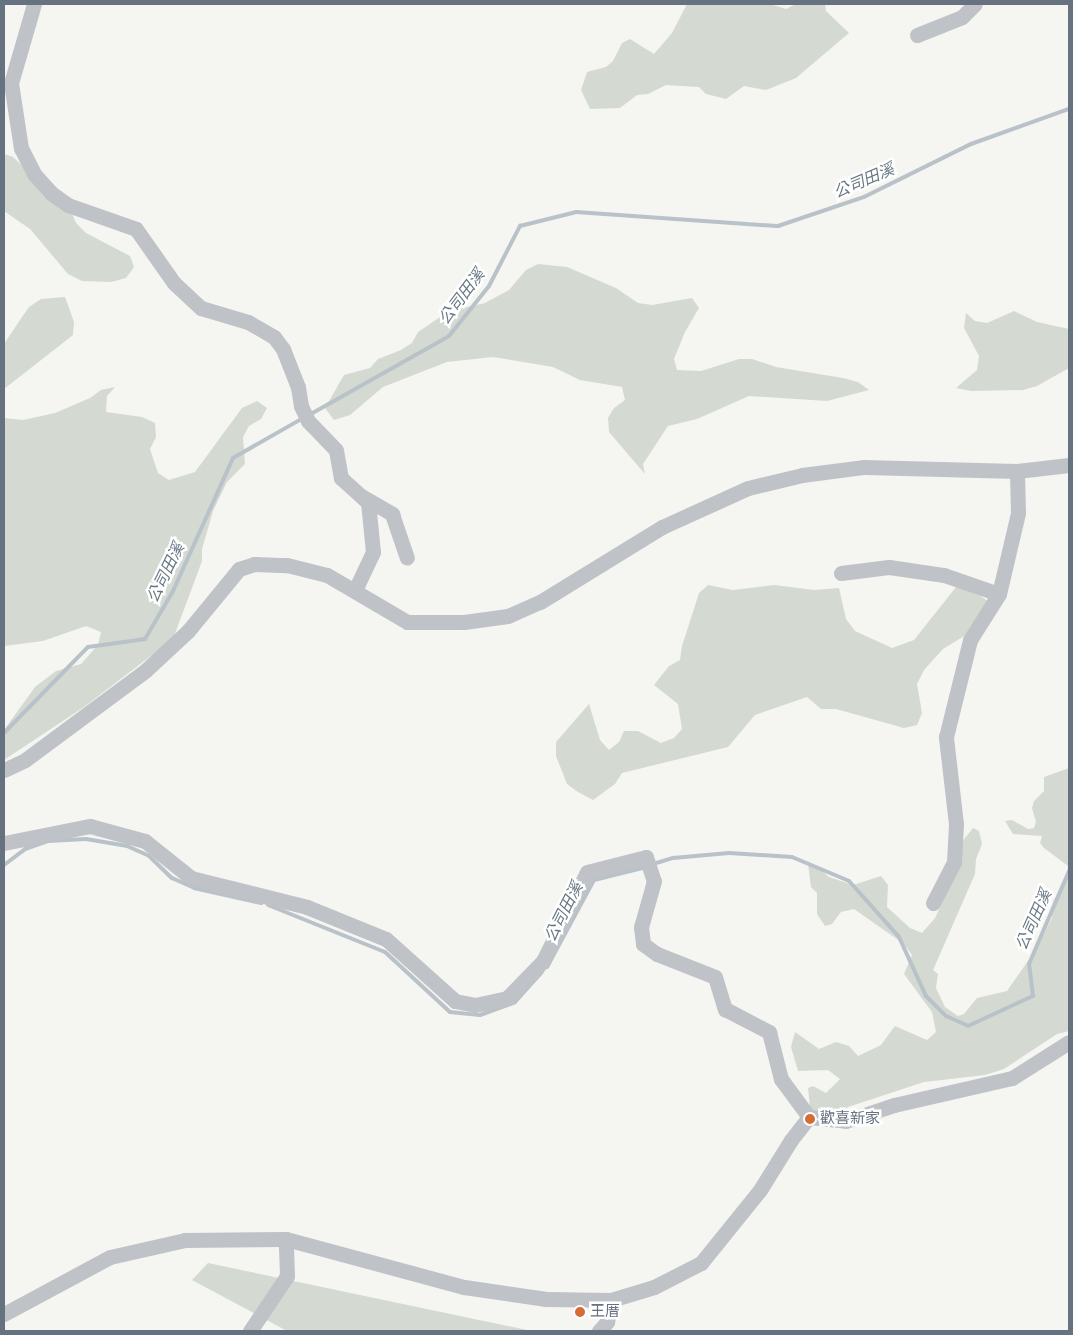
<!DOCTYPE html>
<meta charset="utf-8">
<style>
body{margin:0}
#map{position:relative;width:1073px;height:1335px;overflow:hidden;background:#f5f5f2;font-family:"DejaVu Sans","Noto Sans TC",sans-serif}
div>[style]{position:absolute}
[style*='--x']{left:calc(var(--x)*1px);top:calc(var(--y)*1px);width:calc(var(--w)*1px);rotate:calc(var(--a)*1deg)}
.green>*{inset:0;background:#d4dad2}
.stream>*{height:4px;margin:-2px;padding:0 2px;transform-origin:2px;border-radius:2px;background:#b9c2c8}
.minor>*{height:15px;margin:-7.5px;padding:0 7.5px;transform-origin:7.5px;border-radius:7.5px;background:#bfc2c6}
.dots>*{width:14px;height:14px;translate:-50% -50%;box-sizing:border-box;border:2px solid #fff;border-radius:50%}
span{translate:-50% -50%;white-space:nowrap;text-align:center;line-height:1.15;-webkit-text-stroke:5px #fff;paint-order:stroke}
.poi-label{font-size:15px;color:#677281}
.left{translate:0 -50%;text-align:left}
.water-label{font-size:16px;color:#687984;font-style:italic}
.frame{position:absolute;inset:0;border:5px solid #677281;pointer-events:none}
</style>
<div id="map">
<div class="green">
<i style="clip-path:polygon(687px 4px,770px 4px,786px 9px,796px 4px,825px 4px,826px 11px,849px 33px,796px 78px,766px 90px,744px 86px,726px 99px,706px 94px,699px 87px,666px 85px,648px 94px,637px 95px,620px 108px,590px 109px,581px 90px,587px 72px,606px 67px,613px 61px,622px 43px,630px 39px,654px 54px,672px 33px)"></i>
<i style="clip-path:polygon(4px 154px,13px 157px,70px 209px,76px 223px,86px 233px,130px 256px,134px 267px,126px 278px,111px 282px,82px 281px,68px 274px,30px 229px,4px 211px)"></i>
<i style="clip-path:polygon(538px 264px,567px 267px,616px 288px,638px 303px,652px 305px,692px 298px,699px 308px,685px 332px,674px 359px,677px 370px,701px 371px,739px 359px,752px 359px,776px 367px,843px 378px,858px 382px,869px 390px,827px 401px,749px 396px,697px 419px,668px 426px,643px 464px,645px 474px,609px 432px,608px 418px,614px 408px,625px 400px,622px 387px,580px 380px,553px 367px,493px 357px,447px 362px,383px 387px,350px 415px,334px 420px,325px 408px,344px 375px,370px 368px,378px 359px,401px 350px,412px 343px,418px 332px,449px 311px,485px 303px,509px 290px,526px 270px)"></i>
<i style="clip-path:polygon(65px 297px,74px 322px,73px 335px,4px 389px,4px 344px,20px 320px,29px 307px,41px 299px)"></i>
<i style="clip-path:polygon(1014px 311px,1037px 322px,1069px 329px,1069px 368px,1037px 386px,1023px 390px,971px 391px,956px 388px,977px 370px,979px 356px,964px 328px,966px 313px,975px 321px,987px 323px)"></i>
<i style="clip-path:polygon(115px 387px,107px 396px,106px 412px,142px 417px,155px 423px,156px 437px,150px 449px,158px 473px,169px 480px,195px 472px,242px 408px,257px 401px,267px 408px,261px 419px,249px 426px,243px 437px,245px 464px,227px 482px,213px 511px,202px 549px,202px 561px,173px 639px,84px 707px,4px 760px,4px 730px,35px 687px,56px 671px,81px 664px,98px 645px,101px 632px,86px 626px,43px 641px,4px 646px,4px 418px,23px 420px,55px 413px,90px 398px,101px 390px)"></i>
<i style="clip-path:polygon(708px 585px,733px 590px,774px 585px,814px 590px,839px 588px,846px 619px,855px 631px,892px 648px,914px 640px,956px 587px,971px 590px,994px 605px,992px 619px,943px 649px,924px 670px,917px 684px,922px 713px,917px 725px,904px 728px,836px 709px,821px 709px,807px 697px,755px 715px,728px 747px,622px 773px,615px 784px,593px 800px,578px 792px,567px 784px,556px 756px,556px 742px,589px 704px,600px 740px,609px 750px,619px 742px,624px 731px,638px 731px,661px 743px,674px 738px,682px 729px,678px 704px,654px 685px,669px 666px,680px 660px,682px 646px,699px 593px)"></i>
<i style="clip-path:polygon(1069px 768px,1069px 1031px,1057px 1034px,1004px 1069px,985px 1075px,924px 1082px,848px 1107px,837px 1115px,815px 1112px,810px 1107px,808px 1088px,813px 1086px,826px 1093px,840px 1079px,828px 1070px,798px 1071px,791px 1047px,795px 1032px,819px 1049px,836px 1042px,849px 1046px,858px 1056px,881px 1045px,895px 1026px,927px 1040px,936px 1032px,932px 1012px,904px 974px,912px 955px,904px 944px,854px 909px,841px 912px,832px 924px,825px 926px,817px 914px,817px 893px,811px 887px,808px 864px,815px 865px,829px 877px,853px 885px,881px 876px,888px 885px,887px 907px,910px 928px,922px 933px,935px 918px,950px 886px,962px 842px,973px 828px,979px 831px,982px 844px,976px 859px,975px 874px,933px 970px,938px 974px,936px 988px,945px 1007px,958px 1016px,964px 1014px,977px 998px,1007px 991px,1037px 948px,1052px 918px,1053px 902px,1066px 879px,1068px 866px,1044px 848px,1040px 843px,1042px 836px,1013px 834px,1005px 821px,1012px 820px,1028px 829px,1034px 828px,1036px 822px,1032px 808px,1034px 801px,1044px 791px,1044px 777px)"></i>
<i style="clip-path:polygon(208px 1263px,532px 1331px,287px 1331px,192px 1280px)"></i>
</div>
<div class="stream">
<i style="--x:309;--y:415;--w:161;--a:-29.4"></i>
<i style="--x:449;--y:336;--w:64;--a:-51.3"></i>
<i style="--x:489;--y:286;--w:68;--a:-62.7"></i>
<i style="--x:520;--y:226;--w:58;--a:-14"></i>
<i style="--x:576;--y:212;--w:202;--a:4"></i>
<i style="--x:778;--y:226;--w:91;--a:-18.6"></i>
<i style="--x:864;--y:197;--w:119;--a:-26.4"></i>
<i style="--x:971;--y:144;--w:104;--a:-19.7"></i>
<i style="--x:4;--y:733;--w:120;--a:-45.7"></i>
<i style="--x:88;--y:647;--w:58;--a:-8"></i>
<i style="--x:145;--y:639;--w:56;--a:-59.7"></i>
<i style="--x:173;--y:591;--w:146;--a:-65.7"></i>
<i style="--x:233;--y:458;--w:81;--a:-29.7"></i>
<i style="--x:653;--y:864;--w:21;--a:-17"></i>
<i style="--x:673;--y:858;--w:56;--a:-5.1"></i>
<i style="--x:729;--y:853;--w:63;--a:3.6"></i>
<i style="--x:792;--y:857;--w:62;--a:22.8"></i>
<i style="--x:849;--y:881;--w:75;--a:48.2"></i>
<i style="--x:899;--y:937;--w:65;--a:65.4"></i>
<i style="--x:926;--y:996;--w:28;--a:45"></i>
<i style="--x:946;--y:1016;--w:24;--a:24"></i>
<i style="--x:968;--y:1026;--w:72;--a:-24.8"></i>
<i style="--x:1033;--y:996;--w:32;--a:-97"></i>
<i style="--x:1029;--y:964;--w:101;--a:-66.7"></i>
<i style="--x:4;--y:865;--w:26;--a:-37"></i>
<i style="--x:25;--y:849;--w:24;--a:-19"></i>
<i style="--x:48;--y:841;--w:38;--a:-3"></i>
<i style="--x:86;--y:839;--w:42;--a:9.7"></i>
<i style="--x:127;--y:846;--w:24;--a:24"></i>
<i style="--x:149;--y:856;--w:32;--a:44"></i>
<i style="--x:172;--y:878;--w:24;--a:24"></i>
<i style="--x:194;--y:888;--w:69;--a:12.6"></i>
<i style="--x:268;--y:905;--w:126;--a:21.9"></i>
<i style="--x:385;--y:952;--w:88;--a:42.7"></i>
<i style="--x:450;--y:1012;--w:30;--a:6"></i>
<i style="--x:480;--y:1015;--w:37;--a:-20"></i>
<i style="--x:515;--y:1002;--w:40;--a:-48"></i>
<i style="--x:547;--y:967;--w:99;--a:-61.6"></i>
<i style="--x:594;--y:880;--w:54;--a:-14"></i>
</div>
<div class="minor">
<i style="--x:34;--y:4;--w:82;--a:106.2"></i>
<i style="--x:11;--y:83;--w:66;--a:81.3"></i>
<i style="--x:21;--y:148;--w:30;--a:63"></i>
<i style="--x:35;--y:175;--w:24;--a:48"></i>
<i style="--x:51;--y:193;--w:21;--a:35"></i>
<i style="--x:68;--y:205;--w:72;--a:19.4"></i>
<i style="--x:136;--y:229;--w:66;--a:54.9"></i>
<i style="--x:174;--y:283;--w:37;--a:43"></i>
<i style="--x:201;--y:308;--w:49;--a:16.6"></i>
<i style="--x:248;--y:322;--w:30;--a:30"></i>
<i style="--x:274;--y:337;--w:15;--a:53"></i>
<i style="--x:283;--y:349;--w:41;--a:68.5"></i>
<i style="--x:298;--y:387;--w:19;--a:81"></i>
<i style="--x:301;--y:406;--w:17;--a:65"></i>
<i style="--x:308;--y:421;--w:40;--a:46"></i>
<i style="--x:336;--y:450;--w:28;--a:80"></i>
<i style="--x:341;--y:478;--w:36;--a:42"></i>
<i style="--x:368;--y:502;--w:50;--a:84.3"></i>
<i style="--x:373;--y:552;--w:42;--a:115.3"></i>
<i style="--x:917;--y:35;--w:48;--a:-21.8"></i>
<i style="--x:962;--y:17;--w:18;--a:-45"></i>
<i style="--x:363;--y:497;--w:34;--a:30"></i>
<i style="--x:392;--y:514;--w:46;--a:71.2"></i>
<i style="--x:841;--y:573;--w:48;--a:-7.1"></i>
<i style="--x:889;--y:567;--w:56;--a:8.3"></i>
<i style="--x:944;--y:575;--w:58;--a:19.1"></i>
<i style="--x:4;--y:770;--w:23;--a:-25"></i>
<i style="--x:25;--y:760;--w:149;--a:-36.6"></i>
<i style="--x:145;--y:671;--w:59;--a:-42.9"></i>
<i style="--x:188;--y:631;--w:80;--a:-50.6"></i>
<i style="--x:239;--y:569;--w:16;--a:-18"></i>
<i style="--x:254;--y:564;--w:33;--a:2"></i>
<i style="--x:287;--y:565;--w:41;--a:14"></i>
<i style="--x:327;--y:575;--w:93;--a:30.4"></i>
<i style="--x:407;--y:622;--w:57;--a:0"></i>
<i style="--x:464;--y:622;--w:44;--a:-7.8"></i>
<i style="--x:508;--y:616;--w:35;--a:-24"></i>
<i style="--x:540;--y:602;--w:143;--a:-31.6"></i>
<i style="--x:662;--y:527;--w:94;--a:-24.4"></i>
<i style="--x:748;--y:488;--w:56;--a:-13.5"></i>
<i style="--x:802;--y:475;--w:63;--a:-7.4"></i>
<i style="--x:864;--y:467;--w:153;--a:1.5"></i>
<i style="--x:1017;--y:471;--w:52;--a:-6.6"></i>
<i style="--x:4;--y:843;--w:88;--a:-11.2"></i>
<i style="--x:90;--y:826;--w:57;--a:15.3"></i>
<i style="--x:145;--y:841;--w:59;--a:38.8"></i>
<i style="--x:191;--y:878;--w:120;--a:14"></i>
<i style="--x:307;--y:907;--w:85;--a:22.1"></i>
<i style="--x:386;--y:939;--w:93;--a:41.9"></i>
<i style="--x:455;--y:1001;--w:20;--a:11"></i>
<i style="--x:475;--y:1005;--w:33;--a:-12"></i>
<i style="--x:507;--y:998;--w:52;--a:-45.8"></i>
<i style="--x:543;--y:961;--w:99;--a:-63.7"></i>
<i style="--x:587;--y:872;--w:61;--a:-14.3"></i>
<i style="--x:646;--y:857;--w:25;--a:72"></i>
<i style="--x:654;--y:881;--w:48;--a:105.8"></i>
<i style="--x:641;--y:927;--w:17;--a:83"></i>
<i style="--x:643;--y:944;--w:17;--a:36"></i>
<i style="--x:657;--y:954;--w:62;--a:21.6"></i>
<i style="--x:715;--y:977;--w:34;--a:73"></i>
<i style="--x:725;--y:1009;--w:50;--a:27.6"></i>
<i style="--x:769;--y:1032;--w:49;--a:75.7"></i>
<i style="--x:781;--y:1079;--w:47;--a:53.6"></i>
<i style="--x:933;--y:903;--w:46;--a:-62.9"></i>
<i style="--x:954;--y:862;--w:38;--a:-87"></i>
<i style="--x:956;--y:824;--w:88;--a:-96.6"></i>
<i style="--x:946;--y:737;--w:100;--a:-76.1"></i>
<i style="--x:970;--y:640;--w:54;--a:-57.8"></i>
<i style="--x:999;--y:594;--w:83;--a:-76.8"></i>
<i style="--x:1018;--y:513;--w:42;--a:-91.4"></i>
<i style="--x:611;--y:1300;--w:45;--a:-16.8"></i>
<i style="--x:654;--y:1287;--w:53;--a:-27.1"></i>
<i style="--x:701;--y:1263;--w:94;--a:-51.1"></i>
<i style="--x:760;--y:1190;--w:59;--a:-58.2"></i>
<i style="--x:791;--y:1140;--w:29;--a:-52"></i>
<i style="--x:809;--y:1117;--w:37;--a:6"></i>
<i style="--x:846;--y:1121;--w:51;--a:-18.4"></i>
<i style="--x:894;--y:1105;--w:121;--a:-12.9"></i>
<i style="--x:1012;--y:1078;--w:67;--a:-32.3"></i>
<i style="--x:4;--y:1314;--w:120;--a:-28.3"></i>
<i style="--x:110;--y:1257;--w:77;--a:-12.8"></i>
<i style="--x:185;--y:1240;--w:101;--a:-0.6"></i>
<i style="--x:286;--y:1239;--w:184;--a:15.1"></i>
<i style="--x:464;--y:1287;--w:83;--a:8.3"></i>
<i style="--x:546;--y:1299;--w:65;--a:0.9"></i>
<i style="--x:611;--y:1300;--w:22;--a:100"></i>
<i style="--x:607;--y:1322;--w:12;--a:132"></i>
<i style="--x:250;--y:1331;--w:66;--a:-56.1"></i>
<i style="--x:287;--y:1276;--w:37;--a:-92"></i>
</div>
<div class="dots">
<i style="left:810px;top:1119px;background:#d36d35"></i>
<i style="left:580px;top:1312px;background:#d36d35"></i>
</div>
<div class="poi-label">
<span class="left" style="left:820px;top:1119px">歡喜新家</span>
<span class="left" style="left:590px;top:1312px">王厝</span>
</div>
<div class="water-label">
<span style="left:864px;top:181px;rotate:-23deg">公司田溪</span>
<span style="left:462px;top:297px;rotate:-53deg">公司田溪</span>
<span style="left:166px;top:573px;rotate:-64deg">公司田溪</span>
<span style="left:564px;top:912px;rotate:-63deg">公司田溪</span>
<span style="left:1034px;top:920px;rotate:-66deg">公司田溪</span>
</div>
<div class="frame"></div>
</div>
